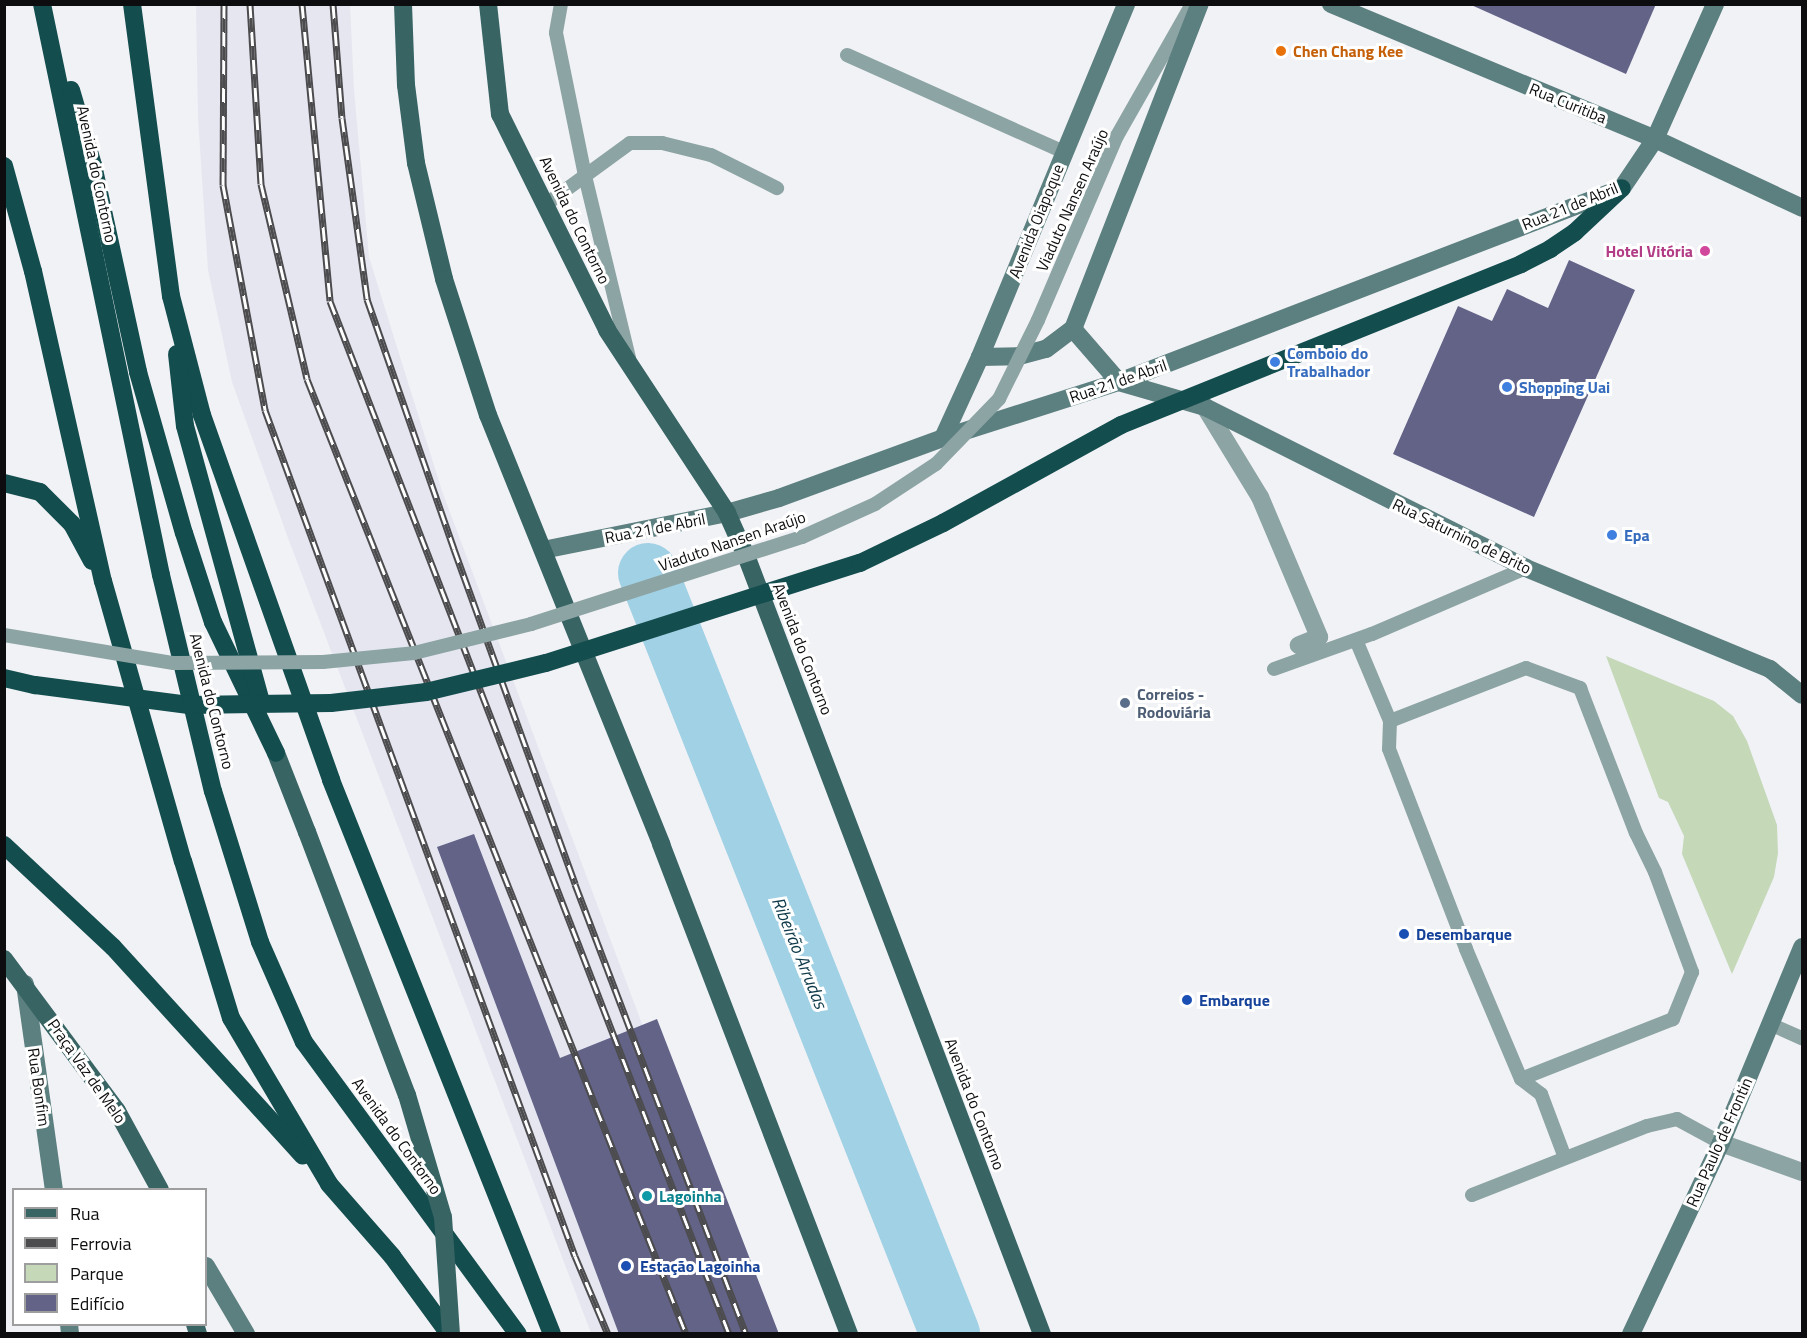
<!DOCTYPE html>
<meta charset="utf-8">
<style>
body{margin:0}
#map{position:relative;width:1807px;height:1338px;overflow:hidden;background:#f1f2f6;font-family:"Titillium Web",sans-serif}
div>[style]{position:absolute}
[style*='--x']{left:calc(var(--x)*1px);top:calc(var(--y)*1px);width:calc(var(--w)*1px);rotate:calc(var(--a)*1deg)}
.built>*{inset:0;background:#e5e6f0}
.green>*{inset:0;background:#c5d8b8}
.river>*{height:60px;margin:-30px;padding:0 30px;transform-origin:30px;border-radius:30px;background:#a1d1e5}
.building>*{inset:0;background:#636388}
.lane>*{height:14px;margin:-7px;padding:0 7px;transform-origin:7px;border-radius:7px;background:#8da4a4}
.street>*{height:18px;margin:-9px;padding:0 9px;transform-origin:9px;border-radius:9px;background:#8da4a4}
.secondary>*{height:18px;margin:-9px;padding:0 9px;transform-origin:9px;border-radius:9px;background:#5c7f7f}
.primary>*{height:18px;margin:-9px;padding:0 9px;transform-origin:9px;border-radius:9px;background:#386464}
.highway>*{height:18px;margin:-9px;padding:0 9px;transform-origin:9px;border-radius:9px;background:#134d4e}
.rail>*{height:7px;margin-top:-3.5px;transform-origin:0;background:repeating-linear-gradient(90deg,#fff 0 14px,#4c4c4e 0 28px);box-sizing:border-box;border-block:2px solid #4c4c4e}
.lane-bridge>*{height:14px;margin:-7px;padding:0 7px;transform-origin:7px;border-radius:7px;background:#8da4a4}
.primary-bridge>*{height:18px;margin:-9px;padding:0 9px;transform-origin:9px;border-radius:9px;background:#386464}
.highway-bridge>*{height:18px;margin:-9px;padding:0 9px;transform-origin:9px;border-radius:9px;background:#134d4e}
.dots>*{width:16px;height:16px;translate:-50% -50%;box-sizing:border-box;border:3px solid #fff;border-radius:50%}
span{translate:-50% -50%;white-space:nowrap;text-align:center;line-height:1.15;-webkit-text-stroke:6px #fff;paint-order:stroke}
.food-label{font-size:16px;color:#c56008;font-weight:700}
.left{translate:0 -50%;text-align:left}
.street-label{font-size:16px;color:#0d0d0f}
.hotel-label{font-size:16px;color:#b23c85;font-weight:700}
.right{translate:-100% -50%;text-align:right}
.shop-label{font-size:16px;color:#366cbe;font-weight:700}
.service-label{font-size:16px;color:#4e5e75;font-weight:700}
.transit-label{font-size:16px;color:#164399;font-weight:700}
.culture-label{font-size:16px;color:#0d838f;font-weight:700}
.water-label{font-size:18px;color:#0e3948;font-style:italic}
.frame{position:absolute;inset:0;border:6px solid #0d0d0f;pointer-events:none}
.legend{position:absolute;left:12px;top:1188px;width:195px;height:138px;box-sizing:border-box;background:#fff;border:2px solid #9e9e9f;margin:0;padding:8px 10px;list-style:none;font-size:18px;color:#0d0d0f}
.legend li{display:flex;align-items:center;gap:12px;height:30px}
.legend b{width:30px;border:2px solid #9e9e9f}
</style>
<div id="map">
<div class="built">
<i style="clip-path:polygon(196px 5px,350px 5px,354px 90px,369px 257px,396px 344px,442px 491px,758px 1333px,591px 1333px,288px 538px,232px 382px,208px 270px,198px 117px)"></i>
</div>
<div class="green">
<i style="clip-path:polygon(1606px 656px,1714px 701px,1733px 716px,1747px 741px,1777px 825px,1778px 853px,1774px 877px,1732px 974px,1682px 854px,1684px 836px,1668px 802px,1659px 798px)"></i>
</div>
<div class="river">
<i style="--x:648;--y:573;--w:819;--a:68.35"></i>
</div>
<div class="building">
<i style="clip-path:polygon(1469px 4px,1656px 4px,1626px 74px)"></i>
<i style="clip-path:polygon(1569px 260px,1635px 290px,1534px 517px,1393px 454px,1458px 306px,1492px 321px,1507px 289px,1548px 308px)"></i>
<i style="clip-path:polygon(474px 834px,560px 1058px,657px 1019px,779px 1334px,619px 1334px,437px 847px)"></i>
</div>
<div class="lane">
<i style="--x:561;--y:4;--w:29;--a:100"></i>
<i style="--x:556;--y:33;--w:146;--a:78.5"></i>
<i style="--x:585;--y:176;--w:187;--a:76.4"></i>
<i style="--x:847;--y:55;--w:238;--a:24.1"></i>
<i style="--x:1117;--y:136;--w:152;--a:-60.4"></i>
<i style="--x:545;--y:205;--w:105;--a:-36.1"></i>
<i style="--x:630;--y:143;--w:32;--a:0"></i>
<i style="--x:662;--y:143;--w:50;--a:13.8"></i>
<i style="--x:711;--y:155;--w:74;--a:26.6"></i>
<i style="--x:1356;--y:640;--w:88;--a:67.2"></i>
<i style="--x:1390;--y:721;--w:28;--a:92"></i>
<i style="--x:1389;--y:749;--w:214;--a:68.9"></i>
<i style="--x:1466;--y:949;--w:141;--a:67.1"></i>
<i style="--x:1521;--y:1079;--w:25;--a:37"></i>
<i style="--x:1541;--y:1094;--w:68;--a:69.4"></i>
<i style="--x:1274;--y:669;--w:104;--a:-19.7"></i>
<i style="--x:1372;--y:634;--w:168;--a:-23.2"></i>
<i style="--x:1390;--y:721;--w:146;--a:-21.3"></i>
<i style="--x:1526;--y:668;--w:58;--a:20.3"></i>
<i style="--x:1580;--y:688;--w:155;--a:68.9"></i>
<i style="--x:1636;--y:833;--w:43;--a:64"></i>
<i style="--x:1655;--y:872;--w:107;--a:69.7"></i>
<i style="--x:1692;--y:972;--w:51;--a:112"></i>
<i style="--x:1673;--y:1019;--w:163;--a:158.5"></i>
<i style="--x:1770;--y:1024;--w:35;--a:24"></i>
<i style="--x:1472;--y:1195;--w:188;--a:-21.5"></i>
<i style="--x:1647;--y:1126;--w:31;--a:-13"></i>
<i style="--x:1677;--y:1119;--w:50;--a:28.6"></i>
</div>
<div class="street">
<i style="--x:1205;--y:407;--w:105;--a:58.6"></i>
<i style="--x:1260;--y:497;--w:152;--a:67.1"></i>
<i style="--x:1319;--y:637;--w:22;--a:158"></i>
<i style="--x:1721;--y:1143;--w:86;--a:19.7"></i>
</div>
<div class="secondary">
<i style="--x:1331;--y:4;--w:351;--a:22.6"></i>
<i style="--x:1655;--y:139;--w:162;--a:25.1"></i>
<i style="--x:1073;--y:329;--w:349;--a:-68.7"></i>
<i style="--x:1073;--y:329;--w:70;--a:49"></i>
<i style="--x:980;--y:357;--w:39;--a:-1"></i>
<i style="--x:1019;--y:356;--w:28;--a:-15"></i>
<i style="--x:1046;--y:349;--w:34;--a:-37"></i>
<i style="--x:1119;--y:382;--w:90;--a:16.2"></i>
<i style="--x:1205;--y:407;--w:359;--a:26.6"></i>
<i style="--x:1526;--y:568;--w:264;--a:22.5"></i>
<i style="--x:1770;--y:669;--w:41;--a:39.1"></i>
<i style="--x:943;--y:438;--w:89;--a:-65.4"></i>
<i style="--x:980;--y:357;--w:382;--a:-67.5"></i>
<i style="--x:543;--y:550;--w:188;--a:-11.4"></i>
<i style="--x:727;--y:513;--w:54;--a:-16.1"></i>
<i style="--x:779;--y:498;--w:175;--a:-20.1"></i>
<i style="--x:943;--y:438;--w:185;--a:-17.7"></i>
<i style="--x:1119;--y:382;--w:539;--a:-21.09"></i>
<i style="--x:1622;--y:188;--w:59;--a:-56"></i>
<i style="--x:1655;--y:139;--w:148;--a:-66"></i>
<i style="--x:25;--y:984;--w:208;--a:82"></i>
<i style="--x:206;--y:1266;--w:79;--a:59.5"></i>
<i style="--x:69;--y:1324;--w:10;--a:84"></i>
<i style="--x:1631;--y:1334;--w:211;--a:-64.8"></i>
<i style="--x:1721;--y:1143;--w:212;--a:-67.5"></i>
</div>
<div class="primary">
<i style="--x:403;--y:4;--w:81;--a:87.9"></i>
<i style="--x:406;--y:85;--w:79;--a:82.7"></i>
<i style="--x:416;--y:163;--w:119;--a:76.4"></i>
<i style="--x:444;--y:279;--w:143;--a:72.1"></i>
<i style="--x:488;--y:415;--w:463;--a:68"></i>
<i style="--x:661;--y:844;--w:525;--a:69.01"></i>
<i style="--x:488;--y:4;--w:111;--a:83.8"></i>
<i style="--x:500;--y:114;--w:241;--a:63.6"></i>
<i style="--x:607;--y:330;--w:219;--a:56.7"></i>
<i style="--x:727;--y:513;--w:49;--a:66"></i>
<i style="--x:747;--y:558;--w:830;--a:69.19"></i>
<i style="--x:276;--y:753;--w:85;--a:68.6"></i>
<i style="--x:4;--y:959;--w:189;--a:53.4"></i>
<i style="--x:117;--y:1111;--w:90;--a:61.4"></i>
<i style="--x:195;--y:1324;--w:10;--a:73"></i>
</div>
<div class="highway">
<i style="--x:42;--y:4;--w:583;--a:78.23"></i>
<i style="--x:161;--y:575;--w:222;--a:76.5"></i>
<i style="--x:213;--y:791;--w:158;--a:72.7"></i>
<i style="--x:260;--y:942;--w:109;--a:66.3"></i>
<i style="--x:304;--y:1042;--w:362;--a:53.8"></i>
<i style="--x:132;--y:4;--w:295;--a:82.4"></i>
<i style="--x:171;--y:296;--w:123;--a:75.4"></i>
<i style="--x:202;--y:415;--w:387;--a:70.5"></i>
<i style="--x:331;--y:780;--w:596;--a:68.25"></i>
<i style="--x:71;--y:90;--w:78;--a:73.7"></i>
<i style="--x:93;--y:165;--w:212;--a:77.7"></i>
<i style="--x:138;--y:372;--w:167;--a:74.1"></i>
<i style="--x:184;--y:533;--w:94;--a:72"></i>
<i style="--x:213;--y:622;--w:145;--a:64.3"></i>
<i style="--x:4;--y:166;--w:109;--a:74.6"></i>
<i style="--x:33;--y:271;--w:318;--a:77.3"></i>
<i style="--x:103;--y:581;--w:291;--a:74.1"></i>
<i style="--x:183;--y:861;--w:164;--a:73"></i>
<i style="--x:231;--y:1018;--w:193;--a:59.4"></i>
<i style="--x:329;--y:1184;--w:96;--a:48.8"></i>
<i style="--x:392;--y:1256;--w:97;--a:53.8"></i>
<i style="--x:1521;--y:264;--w:33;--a:-27"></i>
<i style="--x:1550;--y:249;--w:30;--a:-34"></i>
<i style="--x:1575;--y:232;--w:64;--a:-43.1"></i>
<i style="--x:177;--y:354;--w:72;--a:83.7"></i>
<i style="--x:185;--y:426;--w:289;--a:74.6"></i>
<i style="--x:4;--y:483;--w:37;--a:14"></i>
<i style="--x:40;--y:492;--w:45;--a:45"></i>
<i style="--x:72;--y:524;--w:42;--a:61.6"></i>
<i style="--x:4;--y:845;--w:149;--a:43.1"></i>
<i style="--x:113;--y:947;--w:282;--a:47.7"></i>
</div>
<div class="rail">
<i style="--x:224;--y:4;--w:181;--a:90.3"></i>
<i style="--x:223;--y:185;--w:229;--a:79.4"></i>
<i style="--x:265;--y:410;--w:901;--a:69.88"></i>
<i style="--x:575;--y:1256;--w:85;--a:67.1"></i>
<i style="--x:250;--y:4;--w:180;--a:86.5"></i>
<i style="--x:261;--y:184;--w:200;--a:76.7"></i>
<i style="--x:307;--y:379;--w:1027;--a:68.35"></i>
<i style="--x:302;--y:4;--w:298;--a:84.6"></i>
<i style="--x:330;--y:301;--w:1107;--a:68.88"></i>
<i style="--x:333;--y:4;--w:114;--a:85.5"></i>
<i style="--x:342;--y:118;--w:183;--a:82.1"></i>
<i style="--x:367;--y:299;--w:265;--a:70.8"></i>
<i style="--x:454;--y:549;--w:356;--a:70.1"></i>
<i style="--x:575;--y:884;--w:481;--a:69.2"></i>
</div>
<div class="lane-bridge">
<i style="--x:4;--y:635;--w:172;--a:9.4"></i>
<i style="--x:174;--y:663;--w:149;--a:-0.4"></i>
<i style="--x:323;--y:662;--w:91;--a:-5.6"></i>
<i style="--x:414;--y:653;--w:121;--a:-13.9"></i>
<i style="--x:531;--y:624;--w:285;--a:-17.8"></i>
<i style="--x:802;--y:537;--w:80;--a:-24.3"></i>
<i style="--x:875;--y:504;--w:73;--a:-33.3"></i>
<i style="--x:936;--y:464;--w:91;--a:-45.9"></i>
<i style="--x:999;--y:399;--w:88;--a:-63.7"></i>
<i style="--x:1038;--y:320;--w:200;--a:-66.8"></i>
</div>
<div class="primary-bridge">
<i style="--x:307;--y:832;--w:281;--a:69.2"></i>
<i style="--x:407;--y:1095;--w:127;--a:73.6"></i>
<i style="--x:443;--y:1217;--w:117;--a:86.1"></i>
</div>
<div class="highway-bridge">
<i style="--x:4;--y:678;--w:32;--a:13"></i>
<i style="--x:35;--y:685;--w:155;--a:7.4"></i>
<i style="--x:189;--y:705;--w:142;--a:-0.8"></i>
<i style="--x:331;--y:703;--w:96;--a:-6.6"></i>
<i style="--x:426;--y:692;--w:123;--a:-13.6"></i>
<i style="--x:546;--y:663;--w:330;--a:-17.7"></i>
<i style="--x:860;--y:563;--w:92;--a:-25.7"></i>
<i style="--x:943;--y:523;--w:203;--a:-28.8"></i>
<i style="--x:1121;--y:425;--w:431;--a:-21.9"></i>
</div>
<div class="dots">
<i style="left:1281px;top:51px;background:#e8710a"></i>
<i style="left:1705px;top:251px;background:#d1479c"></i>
<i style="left:1275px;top:362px;background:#3f7fe0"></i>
<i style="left:1507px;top:387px;background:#3f7fe0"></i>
<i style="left:1612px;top:535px;background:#3f7fe0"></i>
<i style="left:1125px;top:703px;background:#5c6f8a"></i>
<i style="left:1404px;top:934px;background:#1a4fb4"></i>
<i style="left:1187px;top:1000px;background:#1a4fb4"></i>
<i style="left:647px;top:1196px;background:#0f9aa8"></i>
<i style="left:626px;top:1266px;background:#1a4fb4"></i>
</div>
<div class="food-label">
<span class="left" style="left:1293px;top:51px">Chen Chang Kee</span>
</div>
<div class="street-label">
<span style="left:1568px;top:103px;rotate:22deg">Rua Curitiba</span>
<span style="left:97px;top:174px;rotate:78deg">Avenida do Contorno</span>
<span style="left:1072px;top:200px;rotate:-66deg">Viaduto Nansen Araújo</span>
<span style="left:1570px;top:206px;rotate:-22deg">Rua 21 de Abril</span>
<span style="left:575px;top:220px;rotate:64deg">Avenida do Contorno</span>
<span style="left:1036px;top:221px;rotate:-68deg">Avenida Oiapoque</span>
<span style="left:1118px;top:381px;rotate:-19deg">Rua 21 de Abril</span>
<span style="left:655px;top:528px;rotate:-11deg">Rua 21 de Abril</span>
<span style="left:1462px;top:536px;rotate:26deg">Rua Saturnino de Brito</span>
<span style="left:732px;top:541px;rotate:-19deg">Viaduto Nansen Araújo</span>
<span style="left:803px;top:649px;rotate:69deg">Avenida do Contorno</span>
<span style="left:212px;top:701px;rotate:76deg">Avenida do Contorno</span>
<span style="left:87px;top:1071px;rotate:55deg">Praça Vaz de Melo</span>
<span style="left:39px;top:1087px;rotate:82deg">Rua Bonfim</span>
<span style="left:975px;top:1104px;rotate:69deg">Avenida do Contorno</span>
<span style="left:397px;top:1136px;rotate:54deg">Avenida do Contorno</span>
<span style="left:1719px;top:1142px;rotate:-66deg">Rua Paulo de Frontin</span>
</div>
<div class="hotel-label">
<span class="right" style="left:1693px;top:251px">Hotel Vitória</span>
</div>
<div class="shop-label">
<span class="left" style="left:1287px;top:362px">Comboio do<br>Trabalhador</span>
<span class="left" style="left:1519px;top:387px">Shopping Uai</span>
<span class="left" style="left:1624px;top:535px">Epa</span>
</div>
<div class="service-label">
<span class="left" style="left:1137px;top:703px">Correios -<br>Rodoviária</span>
</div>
<div class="transit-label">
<span class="left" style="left:1416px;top:934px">Desembarque</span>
<span class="left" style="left:1199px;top:1000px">Embarque</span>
<span class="left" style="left:640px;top:1266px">Estação Lagoinha</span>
</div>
<div class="culture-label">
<span class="left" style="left:659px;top:1196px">Lagoinha</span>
</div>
<div class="water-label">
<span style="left:799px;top:953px;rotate:68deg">Ribeirão Arrudas</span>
</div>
<div class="frame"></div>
<ul class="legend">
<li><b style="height:8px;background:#386464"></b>Rua</li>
<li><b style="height:8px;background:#4c4c4e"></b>Ferrovia</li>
<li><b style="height:16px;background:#c5d8b8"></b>Parque</li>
<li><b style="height:16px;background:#636388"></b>Edifício</li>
</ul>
</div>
